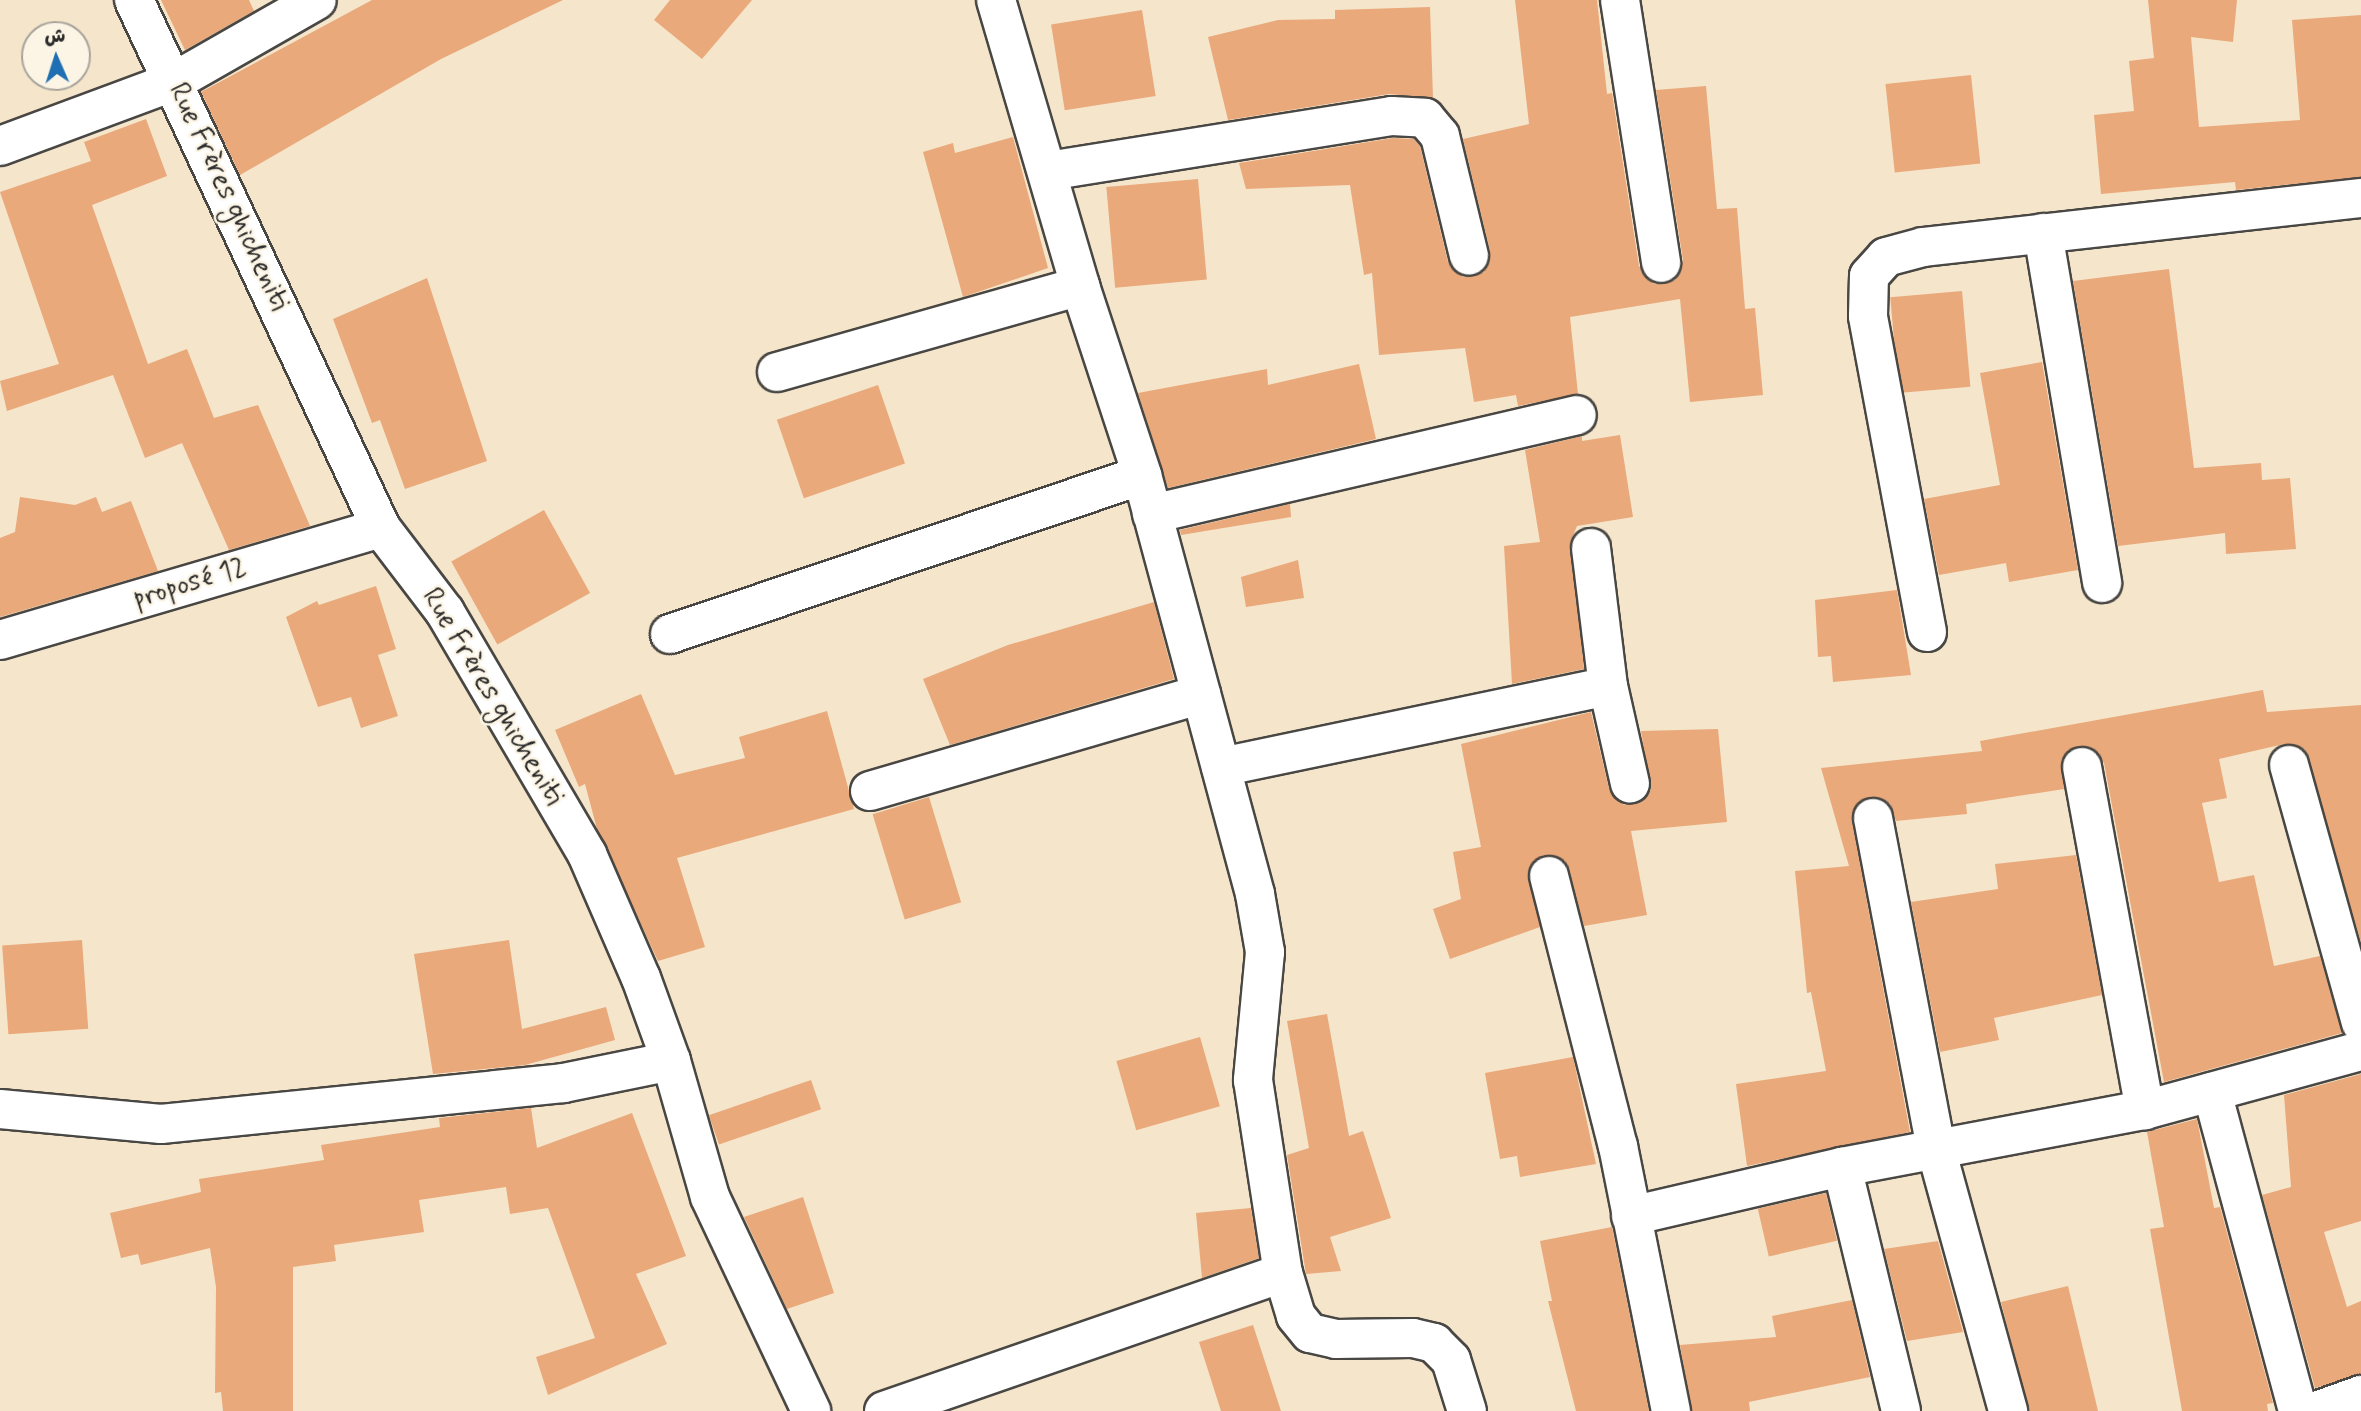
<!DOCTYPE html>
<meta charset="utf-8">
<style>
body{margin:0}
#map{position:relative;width:2361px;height:1411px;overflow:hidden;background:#f5e5cb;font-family:Mynerve,"Playpen Sans Arabic",sans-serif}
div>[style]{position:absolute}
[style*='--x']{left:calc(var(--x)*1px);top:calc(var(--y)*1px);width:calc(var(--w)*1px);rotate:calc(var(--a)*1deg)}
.building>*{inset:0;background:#e9a97b;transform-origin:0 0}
.roads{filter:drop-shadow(2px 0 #494743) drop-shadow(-2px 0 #494743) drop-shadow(0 2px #494743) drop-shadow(0 -2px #494743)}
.street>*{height:38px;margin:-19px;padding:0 19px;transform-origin:19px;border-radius:19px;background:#fff}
span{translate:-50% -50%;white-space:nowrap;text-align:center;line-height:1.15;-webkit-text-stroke:5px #fcf5e5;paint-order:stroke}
.street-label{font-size:28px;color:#2b2b2b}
.north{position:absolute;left:21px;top:21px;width:70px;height:70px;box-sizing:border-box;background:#fcf5e5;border:2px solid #a8a49b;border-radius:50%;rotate:357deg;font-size:19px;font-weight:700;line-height:28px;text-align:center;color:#2b2b2b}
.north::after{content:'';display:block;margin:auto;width:24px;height:32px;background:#1f6fb2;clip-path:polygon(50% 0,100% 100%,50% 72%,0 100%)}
</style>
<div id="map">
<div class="building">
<i style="clip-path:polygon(161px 0,249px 0,254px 11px,185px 50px)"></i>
<i style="clip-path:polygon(372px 0,563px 0,441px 59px,240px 175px,201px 92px)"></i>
<i style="clip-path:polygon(670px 0,752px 0,702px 59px,654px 20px)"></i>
<i style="clip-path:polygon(1515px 0,1597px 0,1607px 94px,1612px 93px,1639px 266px,1654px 284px,1675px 280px,1683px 260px,1656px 90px,1706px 86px,1717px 209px,1737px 208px,1745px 309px,1755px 308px,1763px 395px,1690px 402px,1680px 299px,1570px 317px,1578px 394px,1518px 406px,1516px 395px,1474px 402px,1465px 348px,1379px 355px,1372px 273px,1364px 275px,1350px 185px,1246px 189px,1239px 163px,1393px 138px,1414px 139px,1420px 146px,1448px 262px,1463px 277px,1484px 272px,1490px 251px,1463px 139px,1529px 124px)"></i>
<i style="clip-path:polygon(2148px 0,2237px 0,2233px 42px,2191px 37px,2199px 127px,2300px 120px,2292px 20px,2361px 15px,2361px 177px,2236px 190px,2235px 182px,2101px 194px,2094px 115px,2134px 111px,2129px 61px,2154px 58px)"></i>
<i style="clip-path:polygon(1430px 7px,1433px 98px,1389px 94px,1228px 120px,1208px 37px,1278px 20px,1335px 19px,1335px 10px)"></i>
<i style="left:1142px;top:10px;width:87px;height:92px;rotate:81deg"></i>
<i style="left:1971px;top:75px;width:89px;height:86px;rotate:84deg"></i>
<i style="clip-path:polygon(146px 119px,167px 176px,92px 205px,148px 364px,187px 349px,214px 418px,258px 405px,310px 526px,229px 550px,182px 443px,145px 458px,113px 375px,7px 411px,0 381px,59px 364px,0 192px,91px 161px,84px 142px)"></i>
<i style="clip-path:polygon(1013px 137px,1048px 268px,963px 297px,923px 152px,953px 143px,955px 153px)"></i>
<i style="left:1198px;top:179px;width:101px;height:92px;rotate:85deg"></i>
<i style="clip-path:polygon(2169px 269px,2194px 468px,2261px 463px,2262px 480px,2290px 478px,2296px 549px,2226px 554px,2225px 533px,2118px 546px,2073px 281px)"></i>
<i style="clip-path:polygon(427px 278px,487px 461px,405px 489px,380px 420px,372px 423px,333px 319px)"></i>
<i style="left:1962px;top:291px;width:96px;height:72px;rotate:85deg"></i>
<i style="clip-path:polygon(2042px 362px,2078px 570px,2009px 582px,2006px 563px,1939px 575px,1924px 499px,2000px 485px,1980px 373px)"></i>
<i style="clip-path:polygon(1359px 364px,1376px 439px,1168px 488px,1138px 393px,1267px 369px,1268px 385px)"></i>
<i style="left:878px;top:385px;width:83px;height:107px;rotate:71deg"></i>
<i style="clip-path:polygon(1620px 435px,1633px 517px,1577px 526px,1571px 540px,1584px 669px,1512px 684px,1504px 546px,1540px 542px,1525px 450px,1582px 436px,1582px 441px)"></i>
<i style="clip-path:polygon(20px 497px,75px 505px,96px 497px,102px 512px,131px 501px,158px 571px,0 617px,0 538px,15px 532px)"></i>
<i style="clip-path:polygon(1290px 504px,1291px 517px,1181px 535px,1180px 530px)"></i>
<i style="left:544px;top:510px;width:95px;height:106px;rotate:61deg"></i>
<i style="clip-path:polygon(1298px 560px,1304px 598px,1246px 607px,1241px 577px)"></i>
<i style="clip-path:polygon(376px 586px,396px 649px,378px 655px,398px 716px,361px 728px,351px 697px,318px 707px,286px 617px,317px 601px,319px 605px)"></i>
<i style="clip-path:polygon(1897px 590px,1911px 675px,1833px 682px,1831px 656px,1818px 657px,1815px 600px)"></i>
<i style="clip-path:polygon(1154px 602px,1174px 679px,950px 745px,923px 679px,1008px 645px)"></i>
<i style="clip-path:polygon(2263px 690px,2267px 712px,2361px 705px,2361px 942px,2304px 749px,2284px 744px,2219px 759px,2227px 798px,2202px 803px,2219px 882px,2254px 875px,2274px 966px,2320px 956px,2342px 1033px,2164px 1082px,2104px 763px,2090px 747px,2077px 746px,2061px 760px,2064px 789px,1966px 804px,1967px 814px,1896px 821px,1890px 804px,1881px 798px,1858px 802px,1852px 822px,1910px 1132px,1747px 1166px,1736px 1084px,1826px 1071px,1811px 992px,1807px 993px,1795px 871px,1849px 866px,1821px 768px,1982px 751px,1980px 741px)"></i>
<i style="clip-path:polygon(641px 694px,675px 775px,745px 758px,739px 737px,827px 711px,854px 809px,677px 858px,705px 947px,658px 961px,597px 829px,585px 784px,579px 787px,555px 730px)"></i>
<i style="clip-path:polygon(1591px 712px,1609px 789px,1624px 805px,1644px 800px,1651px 790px,1641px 731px,1718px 729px,1727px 822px,1631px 831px,1647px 915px,1584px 926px,1565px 861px,1543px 855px,1528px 871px,1540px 927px,1450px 959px,1433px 909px,1461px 899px,1453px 852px,1481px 847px,1461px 744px)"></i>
<i style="left:929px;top:797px;width:110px;height:59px;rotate:73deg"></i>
<i style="clip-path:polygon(2076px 855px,2102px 995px,1994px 1018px,1999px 1040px,1940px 1052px,1911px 902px,1998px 889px,1995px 864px)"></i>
<i style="left:82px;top:940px;width:89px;height:80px;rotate:86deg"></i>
<i style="clip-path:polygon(509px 940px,522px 1029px,606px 1007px,615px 1040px,525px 1065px,433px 1074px,414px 954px)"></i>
<i style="clip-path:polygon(1327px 1014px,1349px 1136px,1363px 1131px,1391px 1218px,1330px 1237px,1341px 1271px,1306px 1274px,1287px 1155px,1309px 1148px,1287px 1021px)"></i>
<i style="left:1200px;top:1037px;width:72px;height:87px;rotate:74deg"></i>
<i style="clip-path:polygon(1573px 1057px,1596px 1164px,1520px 1177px,1517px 1156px,1500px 1159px,1485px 1073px)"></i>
<i style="clip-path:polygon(2361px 1074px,2361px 1221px,2324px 1232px,2347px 1307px,2361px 1301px,2361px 1374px,2315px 1388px,2262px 1195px,2291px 1187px,2284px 1095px)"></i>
<i style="left:811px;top:1080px;width:31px;height:108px;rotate:71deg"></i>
<i style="clip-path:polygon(531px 1108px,537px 1148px,632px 1113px,686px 1256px,636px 1274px,667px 1344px,548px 1395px,536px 1357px,595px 1338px,548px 1208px,510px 1214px,506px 1187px,419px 1200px,424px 1232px,334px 1245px,336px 1261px,293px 1267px,293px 1411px,223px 1411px,221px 1392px,215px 1393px,216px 1287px,210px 1248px,141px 1265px,138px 1254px,121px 1258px,110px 1213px,201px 1192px,199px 1179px,324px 1160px,321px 1145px,440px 1127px,439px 1118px)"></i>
<i style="clip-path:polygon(2197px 1119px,2214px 1208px,2220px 1207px,2273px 1403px,2267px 1404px,2268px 1411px,2182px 1411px,2150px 1229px,2164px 1227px,2147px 1132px)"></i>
<i style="left:1826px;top:1193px;width:49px;height:70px;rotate:77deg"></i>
<i style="clip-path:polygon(803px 1197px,834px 1293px,787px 1309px,744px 1217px)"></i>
<i style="clip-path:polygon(1251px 1208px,1259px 1258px,1202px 1278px,1196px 1213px)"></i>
<i style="clip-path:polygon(1612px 1227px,1649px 1411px,1576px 1411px,1548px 1301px,1552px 1301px,1540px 1241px)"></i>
<i style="clip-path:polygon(1938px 1241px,1963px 1332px,1907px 1341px,1884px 1249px)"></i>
<i style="clip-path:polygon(2068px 1286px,2098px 1411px,2029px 1411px,2001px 1302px)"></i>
<i style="clip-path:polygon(1852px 1300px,1870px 1377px,1749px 1402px,1750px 1411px,1692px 1411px,1680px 1345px,1776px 1337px,1772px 1316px)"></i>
<i style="clip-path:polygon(1253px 1325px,1281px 1411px,1221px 1411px,1199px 1342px)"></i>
</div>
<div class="roads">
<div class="street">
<i style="--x:134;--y:0;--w:583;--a:64.93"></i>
<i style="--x:381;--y:528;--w:106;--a:52.7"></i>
<i style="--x:445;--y:612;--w:281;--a:59.6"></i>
<i style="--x:587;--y:854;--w:135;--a:66.5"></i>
<i style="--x:641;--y:978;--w:88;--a:70.1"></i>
<i style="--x:671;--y:1061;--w:141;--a:74"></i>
<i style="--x:710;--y:1197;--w:237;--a:64.7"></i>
<i style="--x:996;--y:0;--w:298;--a:73.6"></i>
<i style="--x:1080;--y:286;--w:199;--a:71.8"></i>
<i style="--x:1142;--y:475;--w:434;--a:74.9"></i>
<i style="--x:1255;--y:894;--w:59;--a:80.2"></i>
<i style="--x:1265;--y:952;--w:129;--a:95.4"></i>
<i style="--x:1253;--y:1080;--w:195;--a:81.2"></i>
<i style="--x:1620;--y:0;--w:266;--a:81.1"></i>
<i style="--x:0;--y:146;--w:187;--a:-20.4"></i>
<i style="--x:175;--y:81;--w:163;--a:-29.7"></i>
<i style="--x:1048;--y:171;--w:348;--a:-9.1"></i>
<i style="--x:1392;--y:116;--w:33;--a:3"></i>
<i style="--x:1425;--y:118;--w:23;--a:50"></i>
<i style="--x:1440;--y:136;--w:123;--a:76.4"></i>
<i style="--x:2043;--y:233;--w:355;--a:80.4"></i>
<i style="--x:777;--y:372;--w:315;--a:-15.8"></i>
<i style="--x:1152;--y:514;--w:436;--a:-13.1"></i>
<i style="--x:1591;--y:548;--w:139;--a:83"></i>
<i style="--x:1927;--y:632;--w:321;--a:-100.6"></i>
<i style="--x:1868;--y:316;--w:40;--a:-88.6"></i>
<i style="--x:1869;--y:276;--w:25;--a:-48"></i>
<i style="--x:1886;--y:257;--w:38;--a:-15"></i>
<i style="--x:1923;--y:247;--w:441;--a:-6.4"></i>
<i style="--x:670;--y:634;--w:498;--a:-18.6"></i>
<i style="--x:0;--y:640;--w:397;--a:-16.4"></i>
<i style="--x:2289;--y:765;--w:268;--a:74.4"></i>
<i style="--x:1221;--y:767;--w:395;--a:-11.8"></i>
<i style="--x:1608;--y:686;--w:100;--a:77.3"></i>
<i style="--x:2082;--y:767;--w:349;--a:79.6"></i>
<i style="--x:870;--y:791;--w:345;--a:-16.3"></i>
<i style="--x:1873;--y:818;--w:337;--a:79.2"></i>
<i style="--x:1936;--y:1149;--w:272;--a:74.6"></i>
<i style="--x:1549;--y:876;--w:279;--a:75.7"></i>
<i style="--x:1618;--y:1146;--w:270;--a:78.7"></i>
<i style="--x:2212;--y:1092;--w:330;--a:74.9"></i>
<i style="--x:0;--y:1109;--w:162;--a:5.3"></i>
<i style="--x:161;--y:1124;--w:404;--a:-5.8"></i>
<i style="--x:563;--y:1083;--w:110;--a:-11.5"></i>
<i style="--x:1842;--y:1167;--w:251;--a:76.4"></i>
<i style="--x:1631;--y:1216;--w:217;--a:-13.1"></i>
<i style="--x:1842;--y:1167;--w:308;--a:-10.7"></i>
<i style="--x:2145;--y:1110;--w:224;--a:-15.3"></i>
<i style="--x:884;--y:1411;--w:422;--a:-19.1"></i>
<i style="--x:1283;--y:1273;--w:45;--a:73.2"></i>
<i style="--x:1296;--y:1316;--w:22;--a:51"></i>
<i style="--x:1310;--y:1333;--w:27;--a:13"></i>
<i style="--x:1336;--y:1339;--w:77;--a:-0.7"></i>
<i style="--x:1413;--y:1338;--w:22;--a:13"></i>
<i style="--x:1434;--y:1343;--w:24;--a:45"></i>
<i style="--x:1451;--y:1360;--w:53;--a:72.6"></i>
<i style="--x:2316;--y:1411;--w:48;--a:-19.6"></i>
</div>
</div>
<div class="street-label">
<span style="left:228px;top:197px;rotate:65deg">Rue Frères ghicheniti</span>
<span style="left:190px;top:584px;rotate:-16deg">proposé 12</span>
<span style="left:492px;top:697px;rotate:59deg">Rue Frères ghicheniti</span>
</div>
<div class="north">ش</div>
</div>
